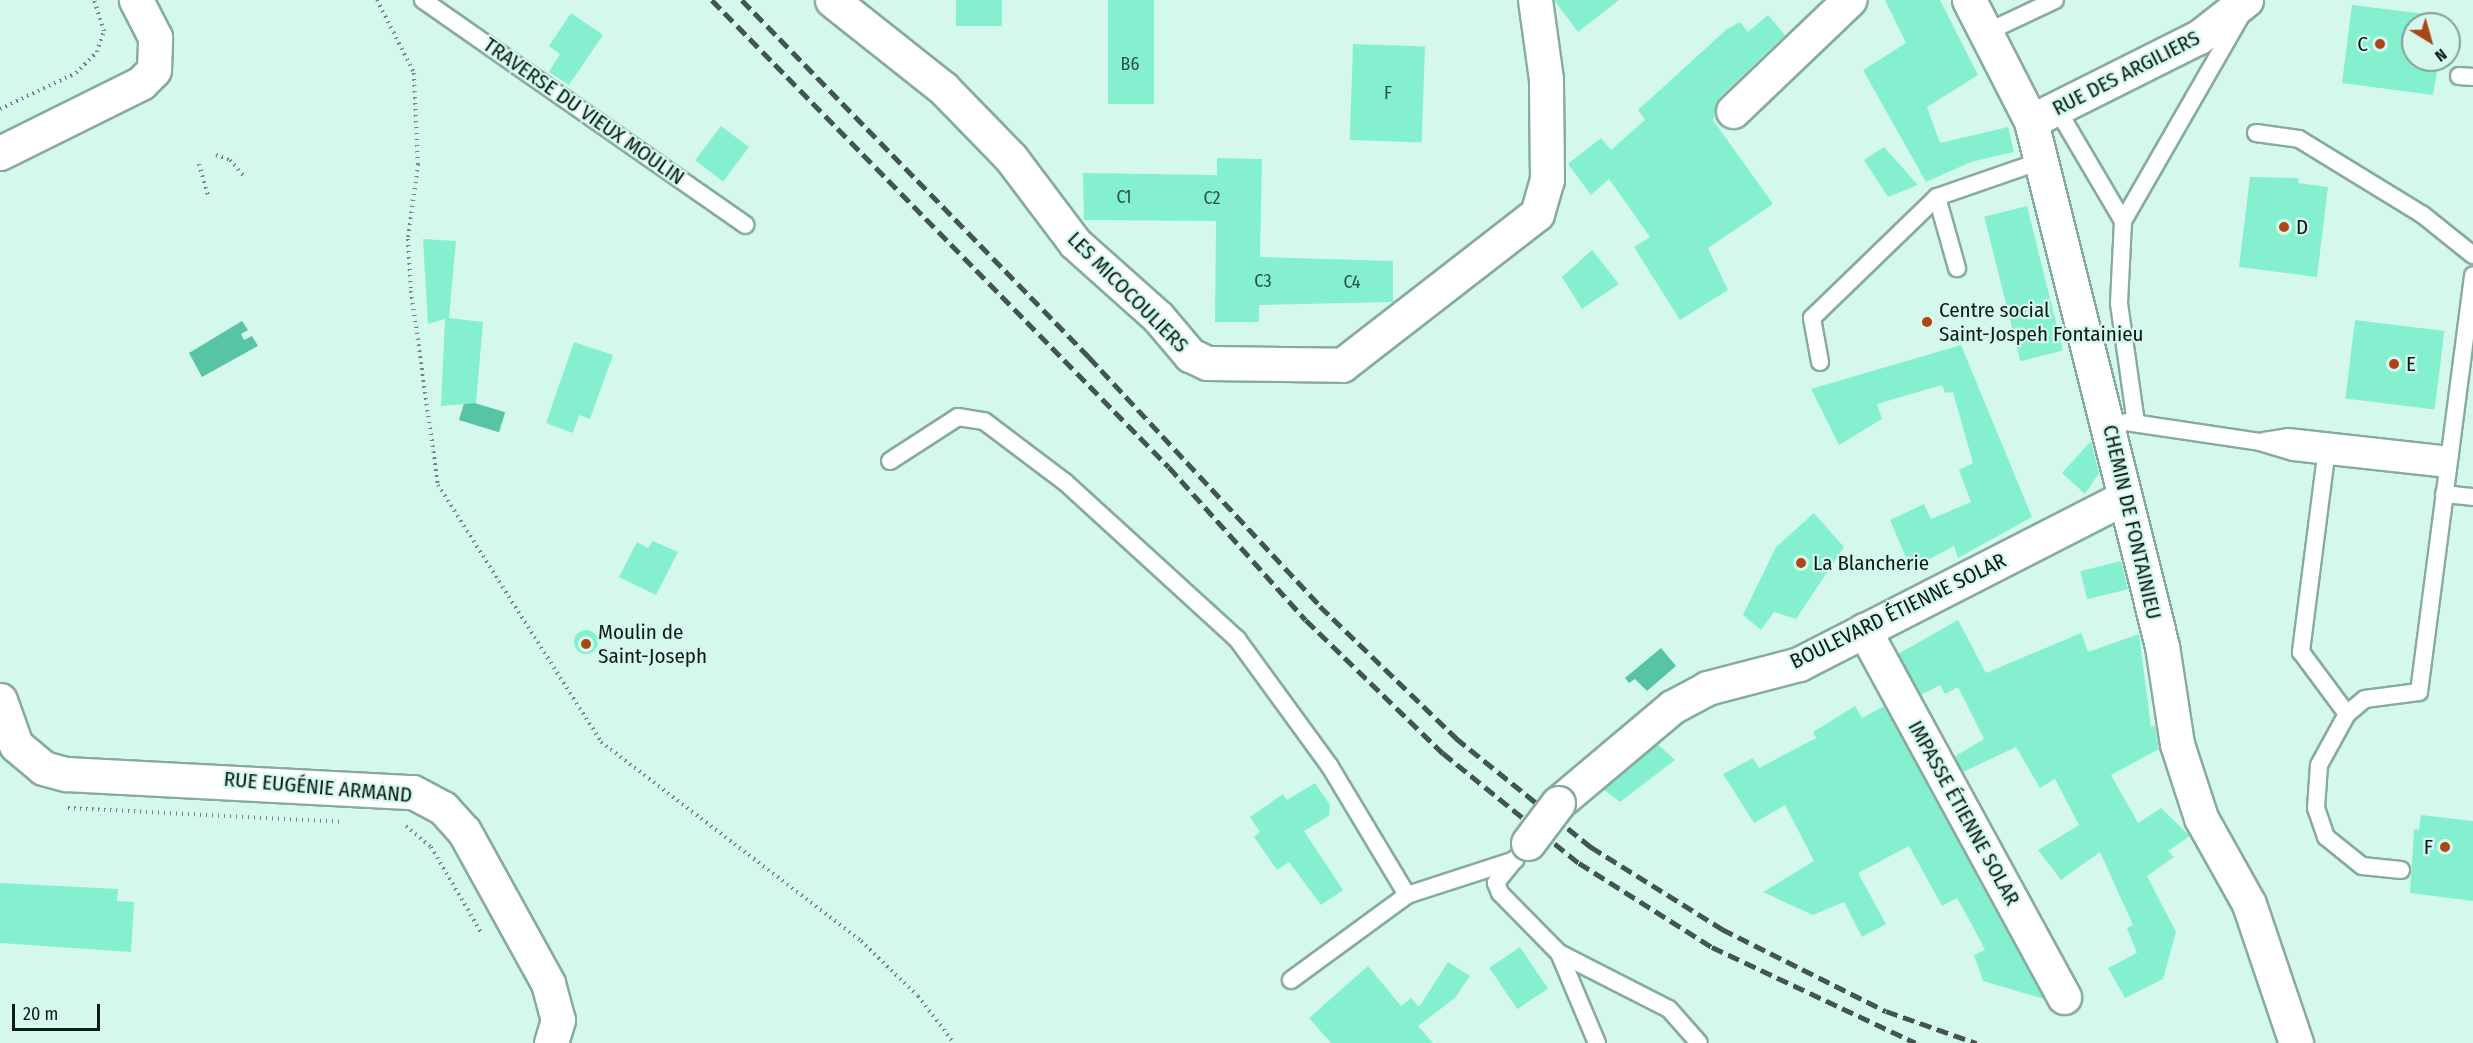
<!DOCTYPE html>
<meta charset="utf-8">
<style>
body{margin:0}
#map{position:relative;width:2473px;height:1043px;overflow:hidden;background:#d4f9ec;font-family:"Fira Sans Condensed",sans-serif}
div>[style]{position:absolute}
[style*='--x']{left:calc(var(--x)*1px);top:calc(var(--y)*1px);width:calc(var(--w)*1px);rotate:calc(var(--a)*1deg)}
.water>*{inset:0;background:#57c4a6;transform-origin:0 0}
.building>*{inset:0;background:#85f0d0;transform-origin:0 0}
.round{border-radius:50%}
.path>*{height:4px;margin-top:-2px;transform-origin:0;background:repeating-linear-gradient(90deg,#6e877e 0 1.5px,transparent 0 6px)}
.roads{filter:drop-shadow(2px 0 #88ab9f) drop-shadow(-2px 0 #88ab9f) drop-shadow(0 2px #88ab9f) drop-shadow(0 -2px #88ab9f)}
.lane>*{height:16px;margin:-8px;padding:0 8px;transform-origin:8px;border-radius:8px;background:#fff}
.street>*{height:33px;margin:-16.5px;padding:0 16.5px;transform-origin:16.5px;border-radius:16.5px;background:#fff}
.rail>*{height:4.5px;margin-top:-2.25px;transform-origin:0;background:repeating-linear-gradient(90deg,#42564f 0 12px,transparent 0 18px)}
.bridges{filter:drop-shadow(2px 0 #88ab9f) drop-shadow(-2px 0 #88ab9f) drop-shadow(0 2px #88ab9f) drop-shadow(0 -2px #88ab9f)}
.street-bridge>*{height:33px;margin:-16.5px;padding:0 16.5px;transform-origin:16.5px;border-radius:16.5px;background:#fff}
.dots>*{width:16px;height:16px;translate:-50% -50%;box-sizing:border-box;border:3px solid #d4f9ec;border-radius:50%}
span{translate:-50% -50%;white-space:nowrap;text-align:center;line-height:1.15;-webkit-text-stroke:4.5px #d4f9ec;paint-order:stroke}
.number-label{font-size:18px;color:#2b5044}
.number-label span{-webkit-text-stroke-width:0}
.poi-label{font-size:21px;color:#0d1a16}
.right{translate:-100% -50%;text-align:right}
.left{translate:0 -50%;text-align:left}
.street-label{font-size:21px;color:#0d1a16}
.north{position:absolute;left:2401px;top:12px;width:60px;height:60px;box-sizing:border-box;background:#d4f9ec;border:2px solid #84a096;border-radius:50%;rotate:143deg;font-size:16px;font-weight:700;line-height:24px;text-align:center;color:#0d1a16}
.north::after{content:'';display:block;margin:auto;width:21px;height:27px;background:#ab4714;clip-path:polygon(50% 0,100% 100%,50% 72%,0 100%)}
.scale{position:absolute;left:12px;top:1004px;width:88px;height:27px;box-sizing:border-box;border:3px solid #0d1a16;border-top:0;padding-left:8px;font-size:18px;line-height:21px;white-space:nowrap;color:#0d1a16;-webkit-text-stroke:4px #d4f9ec;paint-order:stroke}
</style>
<div id="map">
<div class="water">
<i style="clip-path:polygon(242px 321px,248px 330px,241px 334px,244px 340px,252px 336px,258px 346px,202px 377px,189px 353px)"></i>
<i style="left:465px;top:400px;width:42px;height:21px;rotate:17deg"></i>
<i style="clip-path:polygon(1661px 648px,1676px 666px,1647px 691px,1635px 679px,1629px 683px,1625px 678px)"></i>
</div>
<div class="building">
<i style="left:956px;top:0;width:46px;height:26px"></i>
<i style="left:1108px;top:0;width:46px;height:104px"></i>
<i style="clip-path:polygon(1554px 0,1619px 0,1578px 32px)"></i>
<i style="clip-path:polygon(1885px 0,1940px 0,1978px 75px,1927px 107px,1940px 143px,2008px 127px,2014px 152px,1971px 162px,1926px 182px,1863px 70px,1906px 43px)"></i>
<i style="clip-path:polygon(2352px 5px,2442px 16px,2442px 24px,2413px 24px,2413px 60px,2439px 60px,2433px 95px,2342px 83px)"></i>
<i style="clip-path:polygon(571px 13px,603px 35px,569px 85px,549px 72px,560px 54px,549px 46px)"></i>
<i style="clip-path:polygon(1768px 15px,1785px 35px,1720px 97px,1713px 120px,1773px 204px,1708px 248px,1728px 290px,1680px 320px,1634px 247px,1650px 237px,1609px 179px,1591px 195px,1568px 164px,1601px 138px,1611px 150px,1645px 120px,1638px 110px,1727px 29px,1740px 22px,1748px 32px)"></i>
<i style="left:1353px;top:44px;width:72px;height:96px;rotate:2deg"></i>
<i style="left:721px;top:126px;width:35px;height:43px;rotate:37deg"></i>
<i style="clip-path:polygon(1884px 147px,1918px 185px,1888px 197px,1864px 160px)"></i>
<i style="clip-path:polygon(1217px 158px,1262px 159px,1260px 257px,1393px 261px,1393px 302px,1259px 305px,1259px 322px,1215px 322px,1216px 221px,1084px 220px,1083px 173px,1217px 175px)"></i>
<i style="clip-path:polygon(2250px 177px,2299px 178px,2298px 183px,2328px 187px,2317px 277px,2239px 267px)"></i>
<i style="left:2027px;top:206px;width:149px;height:44px;rotate:76deg"></i>
<i style="clip-path:polygon(423px 239px,456px 241px,449px 318px,483px 322px,476px 403px,441px 406px,445px 319px,428px 324px)"></i>
<i style="clip-path:polygon(1592px 250px,1619px 284px,1582px 309px,1562px 277px)"></i>
<i style="left:2355px;top:320px;width:90px;height:79px;rotate:7deg"></i>
<i style="clip-path:polygon(574px 342px,613px 355px,590px 419px,579px 415px,573px 433px,546px 423px)"></i>
<i style="clip-path:polygon(1961px 345px,2032px 517px,1958px 558px,1954px 546px,1911px 569px,1890px 520px,1924px 504px,1931px 519px,1971px 502px,1959px 470px,1973px 463px,1953px 392px,1945px 393px,1942px 385px,1877px 404px,1882px 419px,1839px 445px,1811px 389px)"></i>
<i style="clip-path:polygon(2091px 441px,2099px 473px,2085px 494px,2062px 473px)"></i>
<i style="clip-path:polygon(1814px 513px,1844px 547px,1796px 619px,1774px 612px,1761px 630px,1743px 615px,1776px 547px)"></i>
<i style="clip-path:polygon(653px 541px,678px 552px,656px 595px,619px 577px,637px 542px,648px 548px)"></i>
<i style="left:2121px;top:561px;width:29px;height:42px;rotate:76deg"></i>
<i style="clip-path:polygon(1958px 620px,1986px 673px,2081px 633px,2088px 652px,2139px 634px,2151px 727px,2155px 725px,2159px 749px,2111px 775px,2138px 823px,2161px 808px,2190px 836px,2168px 851px,2174px 857px,2147px 876px,2176px 932px,2163px 979px,2125px 998px,2108px 968px,2137px 953px,2127px 928px,2133px 925px,2100px 852px,2061px 880px,2038px 850px,2079px 825px,2055px 779px,2040px 788px,2016px 747px,1963px 772px,1954px 757px,1984px 739px,1958px 687px,1945px 694px,1940px 685px,1921px 695px,1898px 654px)"></i>
<i class="round" style="left:574px;top:630px;width:24px;height:24px"></i>
<i style="clip-path:polygon(1855px 706px,1862px 718px,1884px 706px,2044px 999px,1983px 981px,1974px 955px,1985px 950px,1972px 925px,1957px 898px,1942px 906px,1909px 846px,1858px 873px,1886px 924px,1862px 937px,1844px 902px,1813px 915px,1763px 892px,1814px 861px,1785px 805px,1754px 823px,1723px 774px,1753px 758px,1759px 768px,1816px 738px,1813px 732px)"></i>
<i style="clip-path:polygon(1657px 744px,1675px 760px,1620px 802px,1603px 789px)"></i>
<i style="clip-path:polygon(1315px 783px,1330px 805px,1329px 816px,1304px 831px,1343px 890px,1321px 905px,1289px 862px,1277px 870px,1254px 837px,1260px 832px,1250px 817px,1283px 794px,1287px 800px)"></i>
<i style="clip-path:polygon(2421px 815px,2473px 821px,2473px 901px,2410px 893px,2414px 829px,2419px 830px)"></i>
<i style="clip-path:polygon(0 883px,118px 889px,117px 901px,134px 902px,131px 952px,0 943px)"></i>
<i style="left:1520px;top:947px;width:50px;height:37px;rotate:56deg"></i>
<i style="clip-path:polygon(1448px 962px,1470px 976px,1455px 998px,1418px 1026px,1433px 1043px,1331px 1043px,1309px 1018px,1368px 966px,1401px 1006px,1411px 998px,1419px 1007px)"></i>
</div>
<div class="path">
<i style="--x:377;--y:0;--w:82;--a:63.1"></i>
<i style="--x:414;--y:73;--w:91;--a:87.5"></i>
<i style="--x:418;--y:164;--w:76;--a:97.6"></i>
<i style="--x:408;--y:239;--w:52;--a:86.7"></i>
<i style="--x:411;--y:291;--w:196;--a:82.1"></i>
<i style="--x:438;--y:485;--w:304;--a:57.6"></i>
<i style="--x:601;--y:742;--w:327;--a:37.4"></i>
<i style="--x:861;--y:941;--w:79;--a:44"></i>
<i style="--x:918;--y:996;--w:59;--a:52.5"></i>
<i style="--x:0;--y:109;--w:84;--a:-25.3"></i>
<i style="--x:76;--y:73;--w:30;--a:-45"></i>
<i style="--x:97;--y:52;--w:22;--a:-72"></i>
<i style="--x:104;--y:31;--w:33;--a:-108"></i>
<i style="--x:216;--y:155;--w:15;--a:20"></i>
<i style="--x:230;--y:160;--w:20;--a:49"></i>
<i style="--x:199;--y:164;--w:32;--a:74"></i>
<i style="--x:68;--y:808;--w:274;--a:2.9"></i>
<i style="--x:406;--y:826;--w:33;--a:40"></i>
<i style="--x:431;--y:847;--w:101;--a:59.6"></i>
</div>
<div class="roads">
<div class="lane">
<i style="--x:423;--y:0;--w:393;--a:34.9"></i>
<i style="--x:1987;--y:32;--w:75;--a:-25.2"></i>
<i style="--x:2459;--y:76;--w:14;--a:4"></i>
<i style="--x:2057;--y:109;--w:130;--a:59.5"></i>
<i style="--x:2256;--y:133;--w:43;--a:7.9"></i>
<i style="--x:2299;--y:139;--w:145;--a:31.5"></i>
<i style="--x:2423;--y:215;--w:64;--a:38.7"></i>
<i style="--x:1937;--y:197;--w:74;--a:74.3"></i>
<i style="--x:1820;--y:362;--w:45;--a:-100.3"></i>
<i style="--x:1812;--y:318;--w:174;--a:-44.1"></i>
<i style="--x:1937;--y:197;--w:110;--a:-19.1"></i>
<i style="--x:2126;--y:422;--w:135;--a:8.5"></i>
<i style="--x:2260;--y:442;--w:34;--a:17"></i>
<i style="--x:2293;--y:452;--w:156;--a:6.3"></i>
<i style="--x:2136;--y:423;--w:121;--a:-98.1"></i>
<i style="--x:2119;--y:303;--w:82;--a:-87.2"></i>
<i style="--x:2123;--y:221;--w:239;--a:-60.1"></i>
<i style="--x:2264;--y:441;--w:24;--a:-9"></i>
<i style="--x:2288;--y:437;--w:163;--a:6.3"></i>
<i style="--x:2326;--y:456;--w:198;--a:97.3"></i>
<i style="--x:2301;--y:652;--w:77;--a:53.4"></i>
<i style="--x:890;--y:461;--w:81;--a:-32.9"></i>
<i style="--x:958;--y:417;--w:26;--a:9"></i>
<i style="--x:984;--y:421;--w:101;--a:37"></i>
<i style="--x:1065;--y:482;--w:233;--a:42.4"></i>
<i style="--x:1237;--y:639;--w:156;--a:53.9"></i>
<i style="--x:1329;--y:765;--w:152;--a:59"></i>
<i style="--x:1407;--y:895;--w:114;--a:-18"></i>
<i style="--x:2444;--y:494;--w:29;--a:6"></i>
<i style="--x:1516;--y:858;--w:32;--a:129"></i>
<i style="--x:1496;--y:883;--w:11;--a:68"></i>
<i style="--x:1500;--y:893;--w:84;--a:45.5"></i>
<i style="--x:1559;--y:953;--w:98;--a:67.1"></i>
<i style="--x:2401;--y:870;--w:39;--a:-174"></i>
<i style="--x:2362;--y:866;--w:46;--a:-141.1"></i>
<i style="--x:2326;--y:837;--w:31;--a:-109"></i>
<i style="--x:2316;--y:808;--w:43;--a:-86"></i>
<i style="--x:2319;--y:765;--w:58;--a:-61.2"></i>
<i style="--x:2347;--y:714;--w:23;--a:-40"></i>
<i style="--x:2365;--y:699;--w:54;--a:-7.4"></i>
<i style="--x:2419;--y:692;--w:420;--a:-82.6"></i>
<i style="--x:1559;--y:953;--w:123;--a:27"></i>
<i style="--x:1669;--y:1009;--w:45;--a:48.6"></i>
<i style="--x:1291;--y:980;--w:144;--a:-36.2"></i>
</div>
<div class="street">
<i style="--x:832;--y:0;--w:142;--a:38.4"></i>
<i style="--x:943;--y:88;--w:98;--a:45.8"></i>
<i style="--x:1011;--y:158;--w:106;--a:53"></i>
<i style="--x:1075;--y:243;--w:111;--a:41.7"></i>
<i style="--x:1158;--y:317;--w:50;--a:49.9"></i>
<i style="--x:1190;--y:355;--w:19;--a:25"></i>
<i style="--x:1207;--y:363;--w:135;--a:0.8"></i>
<i style="--x:1342;--y:365;--w:247;--a:-37.8"></i>
<i style="--x:1537;--y:214;--w:35;--a:-74"></i>
<i style="--x:1547;--y:180;--w:101;--a:-90.6"></i>
<i style="--x:1546;--y:79;--w:80;--a:-97.9"></i>
<i style="--x:1969;--y:0;--w:136;--a:62.9"></i>
<i style="--x:2031;--y:121;--w:541;--a:75.99"></i>
<i style="--x:2162;--y:646;--w:99;--a:81.3"></i>
<i style="--x:2177;--y:744;--w:78;--a:72"></i>
<i style="--x:2201;--y:818;--w:98;--a:60.8"></i>
<i style="--x:2249;--y:904;--w:147;--a:71.3"></i>
<i style="--x:1733;--y:111;--w:161;--a:-43.7"></i>
<i style="--x:2031;--y:121;--w:188;--a:-26.6"></i>
<i style="--x:2199;--y:37;--w:60;--a:-38.2"></i>
<i style="--x:0;--y:153;--w:157;--a:-26.4"></i>
<i style="--x:141;--y:83;--w:18;--a:-45"></i>
<i style="--x:154;--y:70;--w:33;--a:-88"></i>
<i style="--x:155;--y:37;--w:42;--a:-117.2"></i>
<i style="--x:1864;--y:630;--w:418;--a:61.4"></i>
<i style="--x:0;--y:700;--w:48;--a:70.4"></i>
<i style="--x:16;--y:745;--w:35;--a:40"></i>
<i style="--x:43;--y:768;--w:24;--a:15"></i>
<i style="--x:66;--y:774;--w:347;--a:3"></i>
<i style="--x:413;--y:792;--w:34;--a:28"></i>
<i style="--x:443;--y:808;--w:31;--a:48"></i>
<i style="--x:464;--y:831;--w:174;--a:61.1"></i>
<i style="--x:548;--y:983;--w:38;--a:75"></i>
<i style="--x:558;--y:1020;--w:24;--a:107"></i>
<i style="--x:1558;--y:803;--w:149;--a:-40.1"></i>
<i style="--x:1672;--y:707;--w:40;--a:-28"></i>
<i style="--x:1707;--y:688;--w:95;--a:-14.6"></i>
<i style="--x:1799;--y:664;--w:365;--a:-27.1"></i>
</div>
</div>
<div class="rail">
<i style="--x:712;--y:0;--w:653;--a:45.62"></i>
<i style="--x:1169;--y:467;--w:205;--a:48.2"></i>
<i style="--x:1306;--y:620;--w:191;--a:44.2"></i>
<i style="--x:1443;--y:753;--w:175;--a:39"></i>
<i style="--x:1579;--y:863;--w:157;--a:32.3"></i>
<i style="--x:1712;--y:947;--w:225;--a:25.2"></i>
<i style="--x:742;--y:0;--w:498;--a:45.8"></i>
<i style="--x:1089;--y:357;--w:340;--a:47.1"></i>
<i style="--x:1320;--y:606;--w:190;--a:44.1"></i>
<i style="--x:1456;--y:738;--w:174;--a:38.9"></i>
<i style="--x:1591;--y:847;--w:155;--a:32"></i>
<i style="--x:1722;--y:929;--w:183;--a:26.6"></i>
<i style="--x:1886;--y:1011;--w:96;--a:19.6"></i>
</div>
<div class="bridges">
<div class="street-bridge">
<i style="--x:1528;--y:843;--w:50;--a:-53.1"></i>
</div>
</div>
<div class="dots">
<i style="left:2380px;top:44px;background:#ab4714"></i>
<i style="left:2284px;top:227px;background:#ab4714"></i>
<i style="left:1927px;top:322px;background:#ab4714"></i>
<i style="left:2394px;top:364px;background:#ab4714"></i>
<i style="left:1801px;top:563px;background:#ab4714"></i>
<i style="left:586px;top:644px;background:#ab4714"></i>
<i style="left:2445px;top:847px;background:#ab4714"></i>
</div>
<div class="number-label">
<span style="left:1130px;top:64px">B6</span>
<span style="left:1388px;top:93px">F</span>
<span style="left:1124px;top:197px">C1</span>
<span style="left:1212px;top:198px">C2</span>
<span style="left:1263px;top:281px">C3</span>
<span style="left:1352px;top:282px">C4</span>
</div>
<div class="poi-label">
<span class="right" style="left:2368px;top:44px">C</span>
<span class="left" style="left:2296px;top:227px">D</span>
<span class="left" style="left:1939px;top:322px">Centre social<br>Saint-Jospeh Fontainieu</span>
<span class="left" style="left:2406px;top:364px">E</span>
<span class="left" style="left:1813px;top:563px">La Blancherie</span>
<span class="left" style="left:598px;top:644px">Moulin de<br>Saint-Joseph</span>
<span class="right" style="left:2433px;top:847px">F</span>
</div>
<div class="street-label">
<span style="left:2126px;top:73px;rotate:-27deg">RUE DES ARGILIERS</span>
<span style="left:584px;top:111px;rotate:35deg">TRAVERSE DU VIEUX MOULIN</span>
<span style="left:1128px;top:292px;rotate:45deg">LES MICOCOULIERS</span>
<span style="left:2132px;top:522px;rotate:77deg">CHEMIN DE FONTAINIEU</span>
<span style="left:1898px;top:611px;rotate:-26deg">BOULEVARD ÉTIENNE SOLAR</span>
<span style="left:318px;top:787px;rotate:5deg">RUE EUGÉNIE ARMAND</span>
<span style="left:1964px;top:813px;rotate:61deg">IMPASSE ÉTIENNE SOLAR</span>
</div>
<div class="north">N</div>
<div class="scale">20 m</div>
</div>
